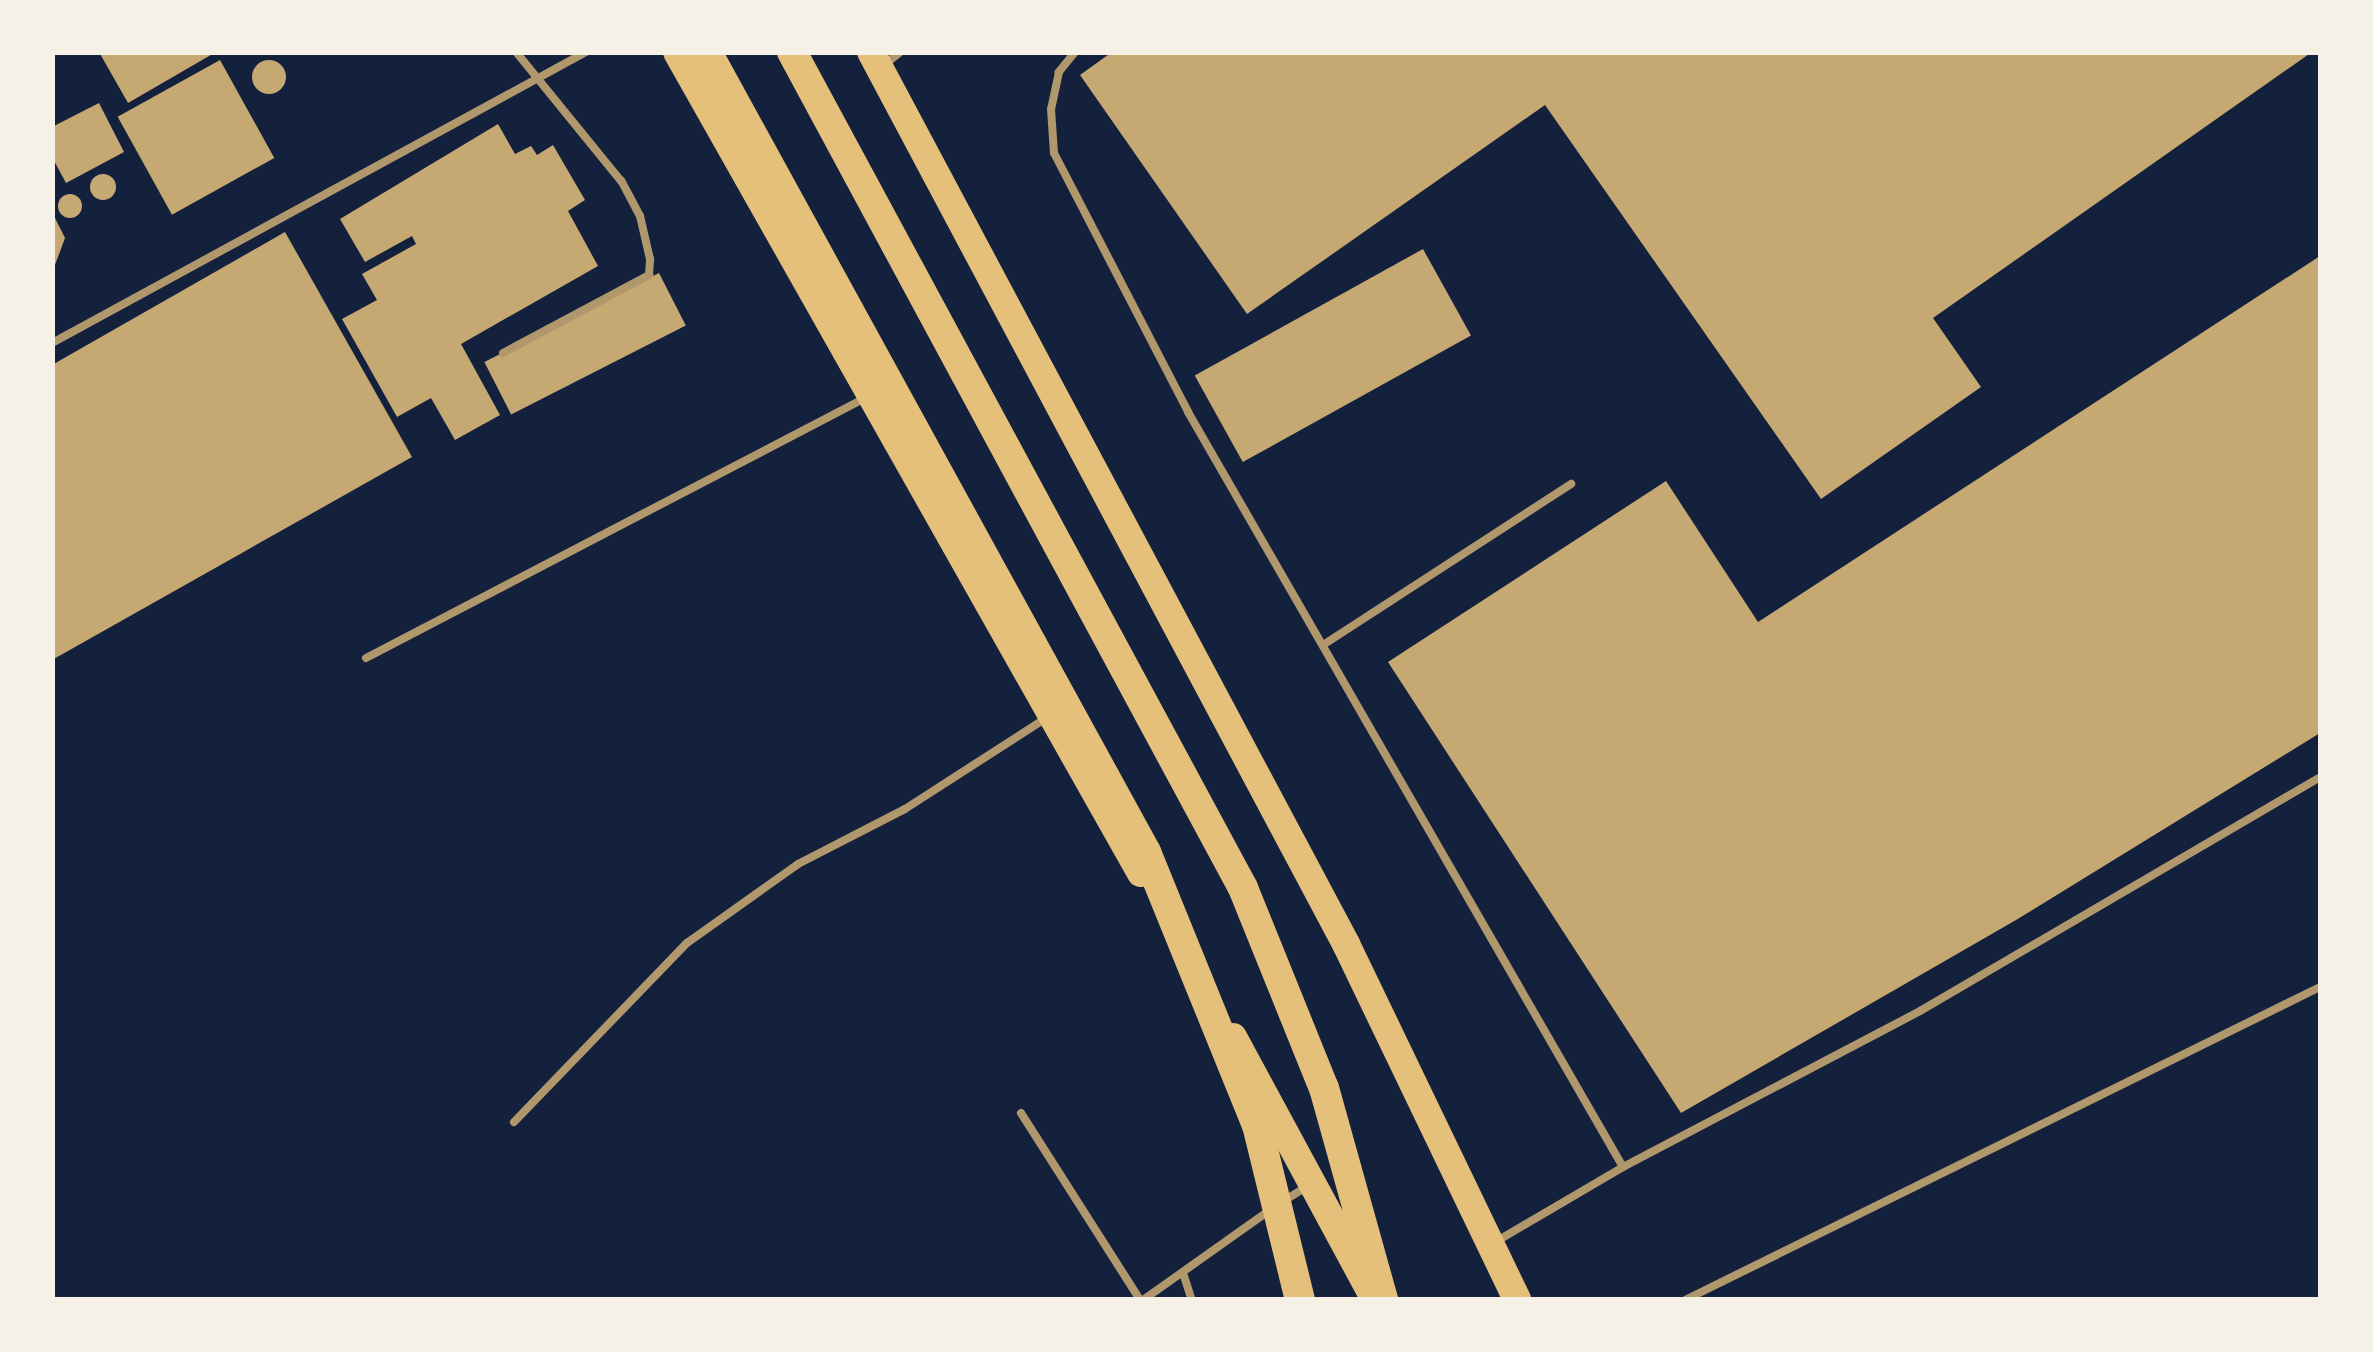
<!DOCTYPE html>
<style>
body{margin:0}
#map{position:relative;width:2373px;height:1352px;overflow:hidden;background:#14213d;font-family:Barlow,sans-serif}
div>[style]{position:absolute}
[style*='--x']{left:calc(var(--x)*1px);top:calc(var(--y)*1px);width:calc(var(--w)*1px);rotate:calc(var(--a)*1deg)}
.building>*{inset:0;background:#c6a872;transform-origin:0 0}
.round{border-radius:50%}
.service>*{height:8px;margin:-4px;padding:0 4px;transform-origin:4px;border-radius:4px;background:#b1986c}
.trunk>*{height:28px;margin:-14px;padding:0 14px;transform-origin:14px;border-radius:14px;background:#e5c07b}
.motorway>*{height:30px;margin:-15px;padding:0 15px;transform-origin:15px;border-radius:15px;background:#e5c07b}
span{translate:-50% -50%;white-space:nowrap;text-align:center;line-height:1.15;-webkit-text-stroke:10px #f6f1e7;paint-order:stroke}
.frame{position:absolute;inset:0;border:55px solid #f6f1e7;pointer-events:none}
</style>
<div id="map">
<div class="building">
<i style="clip-path:polygon(99px 52px,216px 52px,128px 103px)"></i>
<i style="clip-path:polygon(1112px 52px,2312px 52px,1933px 318px,1981px 387px,1821px 499px,1545px 105px,1247px 314px,1080px 75px)"></i>
<i class="round" style="left:252px;top:60px;width:34px;height:34px"></i>
<i style="left:220px;top:60px;width:112px;height:117px;rotate:61deg"></i>
<i style="clip-path:polygon(99px 103px,124px 152px,66px 183px,52px 157px,52px 127px)"></i>
<i style="clip-path:polygon(498px 124px,515px 154px,531px 146px,537px 155px,553px 145px,585px 200px,568px 211px,598px 266px,461px 344px,500px 415px,455px 440px,431px 398px,397px 417px,342px 319px,377px 300px,362px 274px,416px 244px,412px 236px,365px 262px,340px 219px)"></i>
<i class="round" style="left:90px;top:174px;width:26px;height:26px"></i>
<i class="round" style="left:58px;top:194px;width:24px;height:24px"></i>
<i style="clip-path:polygon(52px 212px,65px 238px,52px 273px)"></i>
<i style="clip-path:polygon(285px 232px,412px 457px,52px 660px,52px 365px)"></i>
<i style="left:1423px;top:249px;width:99px;height:261px;rotate:61deg"></i>
<i style="clip-path:polygon(2320px 256px,2320px 733px,2016px 920px,1681px 1113px,1388px 662px,1666px 481px,1758px 622px)"></i>
<i style="left:659px;top:273px;width:59px;height:196px;rotate:63deg"></i>
</div>
<div class="service">
<i style="--x:1075;--y:52;--w:26;--a:129"></i>
<i style="--x:1059;--y:72;--w:38;--a:102"></i>
<i style="--x:1051;--y:109;--w:44;--a:86.1"></i>
<i style="--x:1054;--y:153;--w:292;--a:62.6"></i>
<i style="--x:1188;--y:412;--w:871;--a:60.05"></i>
<i style="--x:883;--y:66;--w:22;--a:-39"></i>
<i style="--x:52;--y:343;--w:608;--a:-28.59"></i>
<i style="--x:503;--y:353;--w:166;--a:-28.1"></i>
<i style="--x:649;--y:275;--w:16;--a:-86"></i>
<i style="--x:650;--y:259;--w:44;--a:-103.1"></i>
<i style="--x:640;--y:216;--w:40;--a:-118"></i>
<i style="--x:621;--y:181;--w:166;--a:-129.1"></i>
<i style="--x:1323;--y:645;--w:296;--a:-33"></i>
<i style="--x:366;--y:658;--w:565;--a:-27.52"></i>
<i style="--x:1021;--y:1113;--w:222;--a:57.5"></i>
<i style="--x:514;--y:1122;--w:249;--a:-46"></i>
<i style="--x:687;--y:943;--w:136;--a:-35.4"></i>
<i style="--x:798;--y:864;--w:120;--a:-27.2"></i>
<i style="--x:905;--y:809;--w:170;--a:-32.8"></i>
<i style="--x:1282;--y:1202;--w:31;--a:-32"></i>
<i style="--x:1497;--y:1241;--w:146;--a:-30.4"></i>
<i style="--x:1623;--y:1167;--w:335;--a:-27.7"></i>
<i style="--x:1920;--y:1011;--w:463;--a:-30.3"></i>
<i style="--x:1183;--y:1273;--w:28;--a:72"></i>
<i style="--x:1143;--y:1300;--w:156;--a:-35.3"></i>
<i style="--x:1685;--y:1300;--w:708;--a:-26.24"></i>
</div>
<div class="trunk">
<i style="--x:677;--y:52;--w:943;--a:60.53"></i>
<i style="--x:871;--y:52;--w:1011;--a:61.96"></i>
<i style="--x:1346;--y:944;--w:395;--a:64.3"></i>
<i style="--x:1233;--y:1037;--w:297;--a:61.6"></i>
</div>
<div class="motorway">
<i style="--x:707;--y:52;--w:913;--a:61.24"></i>
<i style="--x:1146;--y:852;--w:295;--a:67.9"></i>
<i style="--x:1257;--y:1125;--w:180;--a:76.2"></i>
<i style="--x:792;--y:52;--w:950;--a:61.65"></i>
<i style="--x:1243;--y:888;--w:216;--a:68"></i>
<i style="--x:1324;--y:1088;--w:220;--a:74.4"></i>
</div>
<div class="frame"></div>
</div>
